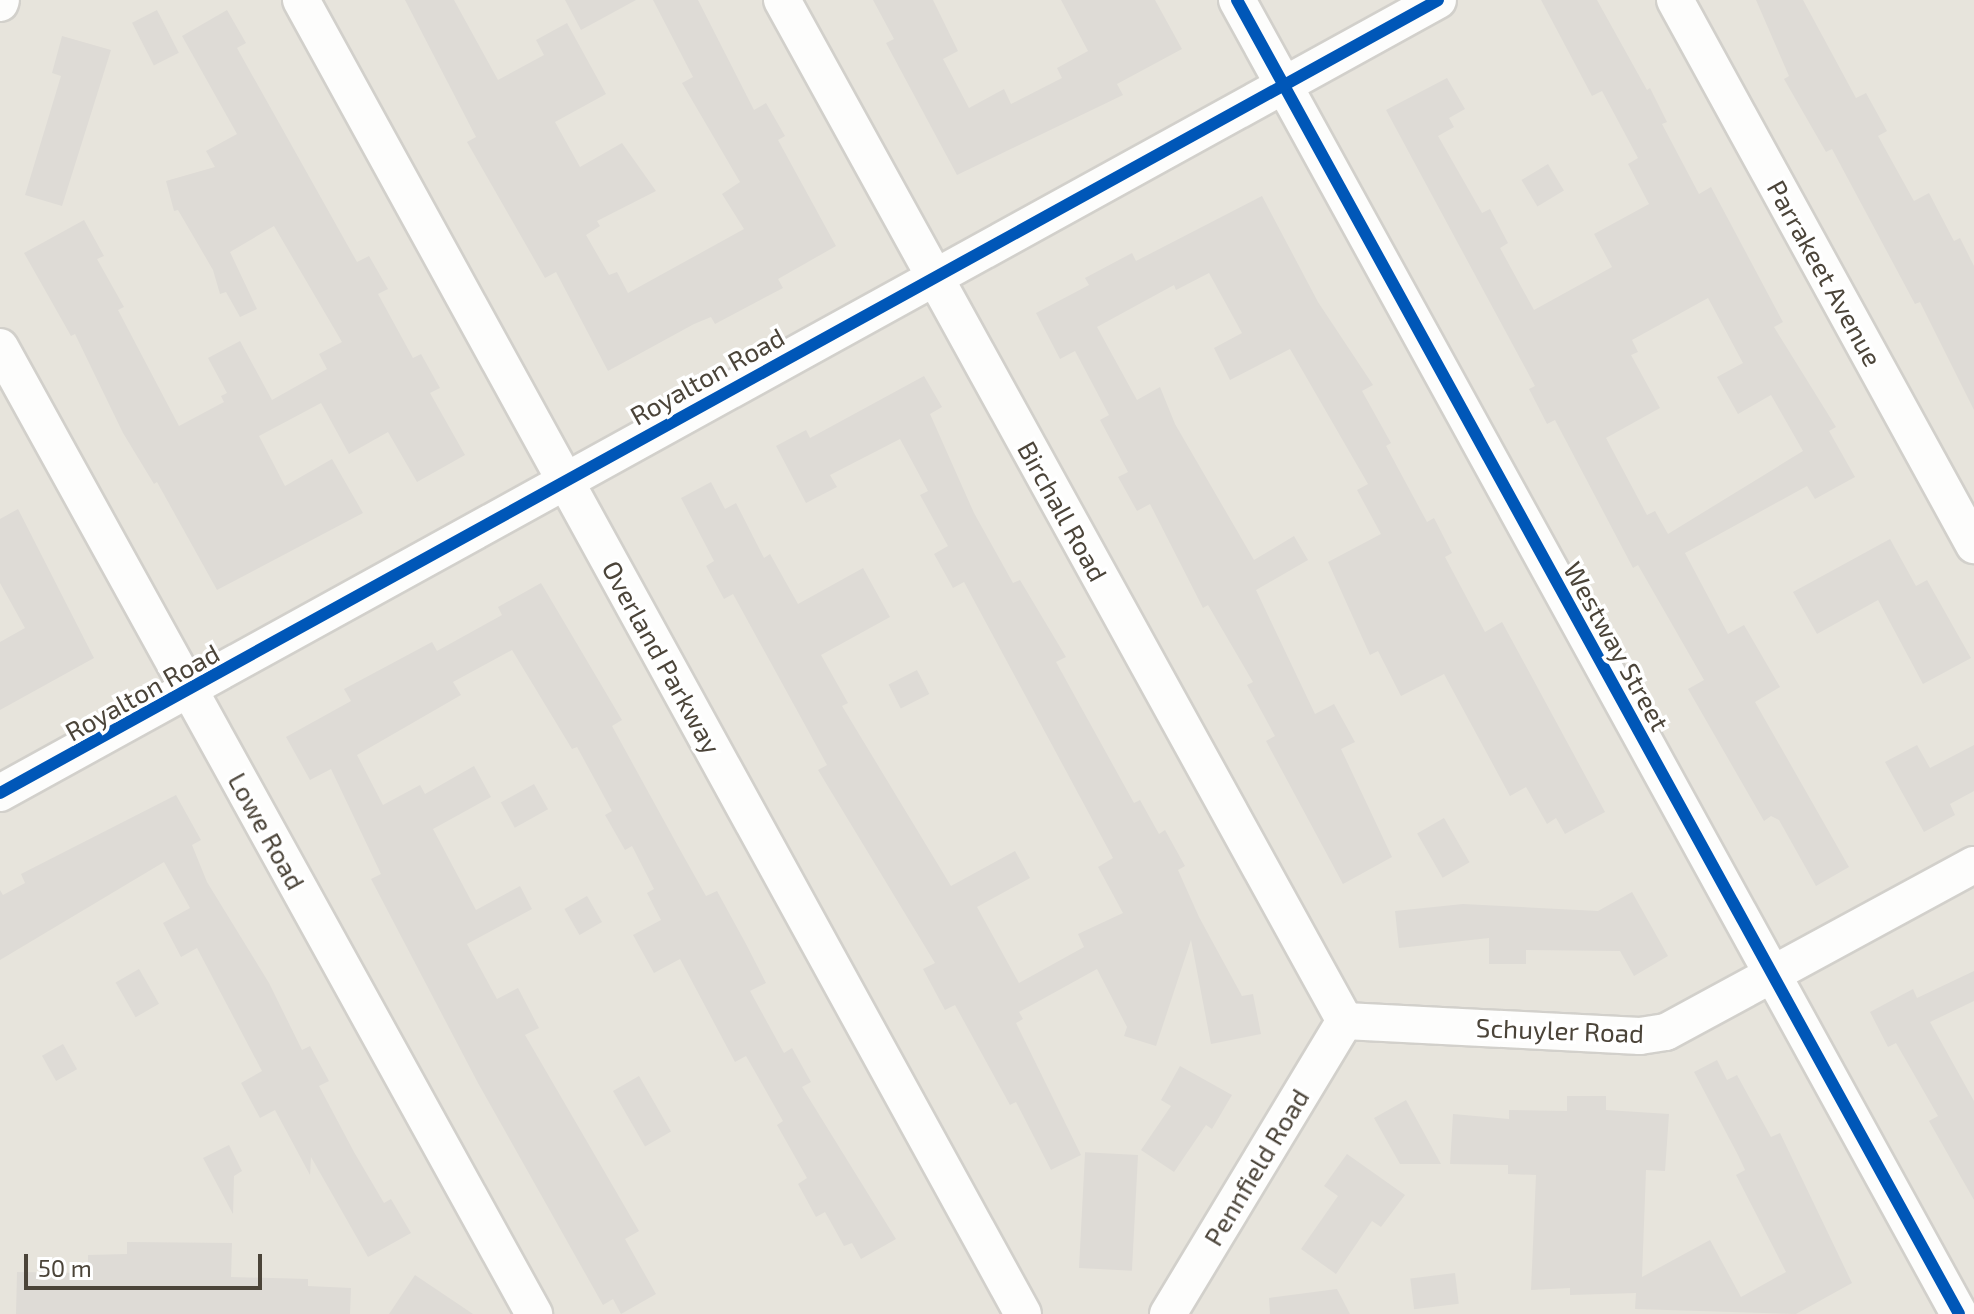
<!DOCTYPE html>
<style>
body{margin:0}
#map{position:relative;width:1974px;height:1314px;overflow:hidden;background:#f4f2ee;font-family:"Exo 2",sans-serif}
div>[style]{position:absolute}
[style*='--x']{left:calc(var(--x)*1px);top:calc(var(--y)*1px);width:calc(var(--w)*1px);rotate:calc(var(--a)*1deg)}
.residential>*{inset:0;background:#e7e4dc;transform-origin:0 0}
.building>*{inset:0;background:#dedbd6;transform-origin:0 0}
.roads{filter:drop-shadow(2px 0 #d2d0cb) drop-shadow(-2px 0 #d2d0cb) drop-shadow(0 2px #d2d0cb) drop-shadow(0 -2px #d2d0cb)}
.street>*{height:36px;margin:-18px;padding:0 18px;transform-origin:18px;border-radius:18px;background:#fdfdfc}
.cycleway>*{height:12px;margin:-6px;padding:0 6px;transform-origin:6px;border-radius:6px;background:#0057b8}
span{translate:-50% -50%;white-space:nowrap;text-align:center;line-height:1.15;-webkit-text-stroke:7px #fff;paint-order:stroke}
.street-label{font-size:26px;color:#4b4439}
.scale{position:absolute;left:24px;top:1254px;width:238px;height:36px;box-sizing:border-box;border:4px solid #4b4439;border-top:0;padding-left:10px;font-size:24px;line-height:28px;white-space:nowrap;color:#4b4439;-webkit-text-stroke:6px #fff;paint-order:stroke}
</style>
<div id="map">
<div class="residential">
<i style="left:0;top:0;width:1974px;height:1314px"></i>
</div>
<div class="building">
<i style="clip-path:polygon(405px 0,454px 0,498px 80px,544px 55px,536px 40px,567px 23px,606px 94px,555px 122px,580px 167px,622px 143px,656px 191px,597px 221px,600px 226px,586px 235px,609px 275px,617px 272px,628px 293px,744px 229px,722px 194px,740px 182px,682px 83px,693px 77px,653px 0,698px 0,754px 110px,766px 103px,785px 136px,778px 140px,836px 246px,778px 279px,783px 288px,715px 324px,711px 317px,694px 324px,608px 371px,556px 272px,545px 278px,467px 142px,476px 137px)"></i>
<i style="clip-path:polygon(565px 0,636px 0,581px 30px)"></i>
<i style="clip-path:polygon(873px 0,933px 0,958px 51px,943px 59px,969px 108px,1004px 89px,1011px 104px,1062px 78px,1057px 68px,1088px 51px,1061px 0,1155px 0,1182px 49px,1117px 84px,1123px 95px,957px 175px,886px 43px,894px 39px)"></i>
<i style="clip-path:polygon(evenodd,1541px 0,1597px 0,1647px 90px,1650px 88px,1667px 122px,1662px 124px,1699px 194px,1711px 187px,1783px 322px,1774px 327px,1836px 427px,1829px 431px,1855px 477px,1815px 499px,1807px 486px,1685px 553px,1728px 634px,1744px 625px,1780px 687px,1755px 702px,1849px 867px,1816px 886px,1779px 820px,1771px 816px,1764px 821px,1688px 689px,1704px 680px,1638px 565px,1633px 568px,1555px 420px,1547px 424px,1529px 389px,1535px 386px,1386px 110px,1447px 78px,1465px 109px,1449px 118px,1454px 127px,1438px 136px,1482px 213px,1490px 209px,1508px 243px,1500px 248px,1534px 310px,1612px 267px,1594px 234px,1649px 204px,1628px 164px,1638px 158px,1602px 91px,1592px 96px,1541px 0,1708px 298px,1743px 363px,1717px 377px,1738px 414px,1771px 395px,1803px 451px,1668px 534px,1655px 511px,1647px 515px,1606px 438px,1660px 408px,1631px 355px,1638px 352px,1632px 340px,1708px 298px)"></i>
<i style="clip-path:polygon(1756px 0,1803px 0,1856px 98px,1866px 93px,1887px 131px,1878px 136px,1914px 201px,1929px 193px,1954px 241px,1960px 238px,1974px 266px,1974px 410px,1920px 302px,1915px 304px,1832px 149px,1826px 152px,1784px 79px,1789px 76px)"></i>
<i style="left:157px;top:10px;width:48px;height:28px;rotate:63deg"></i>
<i style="clip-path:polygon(227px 10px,246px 43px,237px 48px,357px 262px,369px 256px,388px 289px,378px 294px,413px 358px,421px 354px,440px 388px,430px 393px,465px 455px,417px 482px,388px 432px,349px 454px,321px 403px,259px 436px,285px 486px,332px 459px,363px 513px,217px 590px,157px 482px,154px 484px,123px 433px,75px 334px,71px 336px,24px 253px,84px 220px,104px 256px,97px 259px,124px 307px,118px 310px,179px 426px,224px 402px,221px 396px,227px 393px,208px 358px,240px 341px,272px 400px,327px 369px,319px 354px,342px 342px,274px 226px,230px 252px,257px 309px,240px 317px,226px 292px,220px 294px,213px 270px,178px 210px,174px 211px,166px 181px,215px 167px,206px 151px,237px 134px,182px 36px)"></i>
<i style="clip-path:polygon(62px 36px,111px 50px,62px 206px,25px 195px,61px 76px,52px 73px)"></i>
<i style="left:1548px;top:164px;width:31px;height:31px;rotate:59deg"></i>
<i style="clip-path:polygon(1262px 196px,1318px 302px,1373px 385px,1362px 391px,1391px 443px,1386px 446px,1427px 522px,1434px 518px,1452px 553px,1445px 557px,1485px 632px,1502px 622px,1605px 812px,1565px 834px,1556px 818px,1547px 824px,1526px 787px,1510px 796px,1444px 674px,1401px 696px,1378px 651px,1370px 655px,1328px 562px,1381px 534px,1357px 490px,1368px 484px,1290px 349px,1230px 380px,1214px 348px,1242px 333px,1209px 273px,1176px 290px,1174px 285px,1097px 327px,1137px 400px,1160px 387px,1175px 424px,1254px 560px,1294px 536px,1308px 560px,1256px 590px,1315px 714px,1334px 704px,1355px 742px,1341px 749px,1392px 857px,1343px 884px,1266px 741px,1275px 736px,1247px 685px,1253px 682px,1208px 605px,1203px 608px,1150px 504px,1137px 511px,1118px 477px,1128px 472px,1100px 420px,1109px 415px,1075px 351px,1060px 359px,1036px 313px,1089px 285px,1085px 278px,1132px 253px,1136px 261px)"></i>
<i style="clip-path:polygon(924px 376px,942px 407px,930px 414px,974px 513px,1013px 583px,1020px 580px,1066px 657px,1056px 662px,1134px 803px,1140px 800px,1159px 834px,1165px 830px,1185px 866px,1178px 870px,1199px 917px,1242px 996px,1253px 994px,1261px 1034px,1211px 1044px,1191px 940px,1156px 1046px,1124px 1036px,1127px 1027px,1097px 969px,1019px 1012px,1023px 1019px,1016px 1023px,1081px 1155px,1051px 1170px,1016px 1102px,1010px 1105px,955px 1005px,945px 1010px,923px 969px,935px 963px,818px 770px,827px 765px,733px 594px,724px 599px,706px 566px,714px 561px,681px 498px,711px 482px,725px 509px,736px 503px,764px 558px,770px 554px,798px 604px,863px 568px,890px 617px,821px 655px,848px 703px,842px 706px,951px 886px,1015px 851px,1030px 878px,977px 907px,1019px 983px,1084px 947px,1078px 934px,1123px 913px,1098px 867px,1113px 858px,964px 582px,953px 588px,934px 554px,948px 546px,920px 495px,928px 491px,900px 439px,830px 475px,837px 487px,806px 503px,776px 446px,806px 430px,810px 438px)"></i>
<i style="clip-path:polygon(18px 509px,94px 658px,0 710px,0 642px,25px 628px,0 583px,0 519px)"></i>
<i style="clip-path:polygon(1890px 539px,1916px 586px,1927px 580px,1971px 658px,1923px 684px,1878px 600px,1817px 634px,1793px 592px)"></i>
<i style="clip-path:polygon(541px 583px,622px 720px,612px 726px,679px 848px,706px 896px,717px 891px,746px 944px,766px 983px,750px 991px,784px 1053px,792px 1048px,811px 1082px,802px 1087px,896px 1239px,861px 1259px,852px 1243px,844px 1246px,825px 1212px,816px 1217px,798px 1184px,807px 1178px,777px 1125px,783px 1121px,746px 1056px,735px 1062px,680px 959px,654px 973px,633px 935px,661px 920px,647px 893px,654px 889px,632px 846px,625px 850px,605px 815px,612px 811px,577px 747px,572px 749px,512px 650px,453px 682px,461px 695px,357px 755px,383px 805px,420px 785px,425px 794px,474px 766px,491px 797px,433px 829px,476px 910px,520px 886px,532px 909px,467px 944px,497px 999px,518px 988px,539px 1028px,525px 1035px,639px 1231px,625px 1239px,656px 1294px,621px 1314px,613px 1299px,603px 1305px,478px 1083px,371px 879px,381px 874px,331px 769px,310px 780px,286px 737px,351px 701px,344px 689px,432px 642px,437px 651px,502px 615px,498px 607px)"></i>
<i style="left:917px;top:670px;width:27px;height:32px;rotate:63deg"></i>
<i style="clip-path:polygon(1917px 745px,1930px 768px,1974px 745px,1974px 791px,1950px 804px,1955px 815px,1924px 832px,1885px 762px)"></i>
<i style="left:534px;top:784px;width:29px;height:38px;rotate:61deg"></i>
<i style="clip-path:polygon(176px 795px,201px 840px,192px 845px,207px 882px,269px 983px,302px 1050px,310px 1046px,329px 1081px,319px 1086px,354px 1152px,384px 1203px,391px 1199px,411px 1233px,368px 1257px,311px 1157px,310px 1175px,275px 1110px,260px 1118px,241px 1083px,262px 1071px,197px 948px,181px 957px,163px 923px,190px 908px,164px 862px,0 960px,0 890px,3px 895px,25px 883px,21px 874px)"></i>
<i style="left:1444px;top:818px;width:51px;height:31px;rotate:60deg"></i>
<i style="clip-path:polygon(1632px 892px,1668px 956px,1634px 976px,1620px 951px,1526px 950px,1526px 964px,1489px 964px,1489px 938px,1399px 948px,1395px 911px,1463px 904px,1598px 911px)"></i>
<i style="left:587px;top:896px;width:30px;height:26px;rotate:60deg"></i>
<i style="left:139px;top:969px;width:40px;height:27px;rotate:60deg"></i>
<i style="clip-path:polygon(1974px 971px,1974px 1001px,1930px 1022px,1974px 1101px,1974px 1200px,1929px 1121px,1938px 1116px,1896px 1043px,1888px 1047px,1870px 1012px,1913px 989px,1917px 998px)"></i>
<i style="left:63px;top:1044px;width:29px;height:24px;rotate:61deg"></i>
<i style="clip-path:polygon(1717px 1060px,1727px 1080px,1737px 1075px,1771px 1137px,1780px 1133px,1852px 1283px,1796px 1314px,1635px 1309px,1636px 1293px,1570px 1295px,1570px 1288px,1531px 1290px,1536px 1175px,1508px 1174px,1508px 1165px,1450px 1164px,1453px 1114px,1509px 1119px,1509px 1110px,1567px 1111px,1567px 1096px,1606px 1096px,1606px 1110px,1669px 1114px,1665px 1171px,1646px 1170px,1642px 1277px,1710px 1240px,1741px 1297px,1786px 1272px,1736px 1175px,1745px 1170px,1738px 1155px,1694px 1072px)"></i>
<i style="clip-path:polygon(1180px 1066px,1232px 1095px,1212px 1129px,1206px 1125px,1174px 1172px,1141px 1150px,1171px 1106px,1161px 1100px)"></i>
<i style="left:639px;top:1076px;width:64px;height:30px;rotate:60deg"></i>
<i style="clip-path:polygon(1406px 1100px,1441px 1164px,1400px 1164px,1374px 1118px)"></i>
<i style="clip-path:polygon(229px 1145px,242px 1171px,234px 1176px,233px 1214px,203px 1158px)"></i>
<i style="clip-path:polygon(1347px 1154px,1405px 1195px,1381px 1227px,1372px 1221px,1336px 1274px,1301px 1249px,1338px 1196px,1324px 1186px)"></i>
<i style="left:1138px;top:1155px;width:116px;height:53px;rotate:93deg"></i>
<i style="clip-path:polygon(127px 1242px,232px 1243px,231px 1277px,308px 1279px,308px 1286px,351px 1288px,350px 1314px,16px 1314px,17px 1272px,88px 1273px,88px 1255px,127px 1254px)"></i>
<i style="left:1455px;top:1273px;width:31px;height:45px;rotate:83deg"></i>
<i style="clip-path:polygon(415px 1275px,473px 1314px,389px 1314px)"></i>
<i style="clip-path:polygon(1337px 1289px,1350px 1314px,1270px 1314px,1269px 1298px)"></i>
</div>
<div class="roads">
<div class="street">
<i style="--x:301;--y:0;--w:1499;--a:61.21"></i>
<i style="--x:782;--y:0;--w:1166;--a:61.13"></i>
<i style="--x:1237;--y:0;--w:1499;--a:61.21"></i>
<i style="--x:1675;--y:0;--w:622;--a:61.25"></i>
<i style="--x:0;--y:3;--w:3;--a:-72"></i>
<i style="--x:0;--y:347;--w:1105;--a:61.09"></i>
<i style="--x:0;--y:793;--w:1642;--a:-28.87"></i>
<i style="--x:1345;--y:1021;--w:295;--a:2.9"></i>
<i style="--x:1640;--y:1036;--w:26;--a:-9"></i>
<i style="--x:1666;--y:1032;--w:350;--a:-28.5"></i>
<i style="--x:1168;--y:1314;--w:342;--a:-58.9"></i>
</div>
</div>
<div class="cycleway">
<i style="--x:1237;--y:0;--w:1499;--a:61.21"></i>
<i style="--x:0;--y:793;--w:1642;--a:-28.87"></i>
</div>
<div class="street-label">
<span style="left:1825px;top:273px;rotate:61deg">Parrakeet Avenue</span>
<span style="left:707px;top:376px;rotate:-29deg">Royalton Road</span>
<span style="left:1063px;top:511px;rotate:61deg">Birchall Road</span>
<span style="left:1617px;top:646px;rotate:61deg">Westway Street</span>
<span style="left:662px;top:657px;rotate:61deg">Overland Parkway</span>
<span style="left:142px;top:692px;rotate:-29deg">Royalton Road</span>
<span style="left:267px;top:831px;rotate:61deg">Lowe Road</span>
<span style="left:1560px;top:1030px;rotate:2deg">Schuyler Road</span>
<span style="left:1256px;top:1167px;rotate:-59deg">Pennfield Road</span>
</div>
<div class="scale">50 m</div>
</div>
